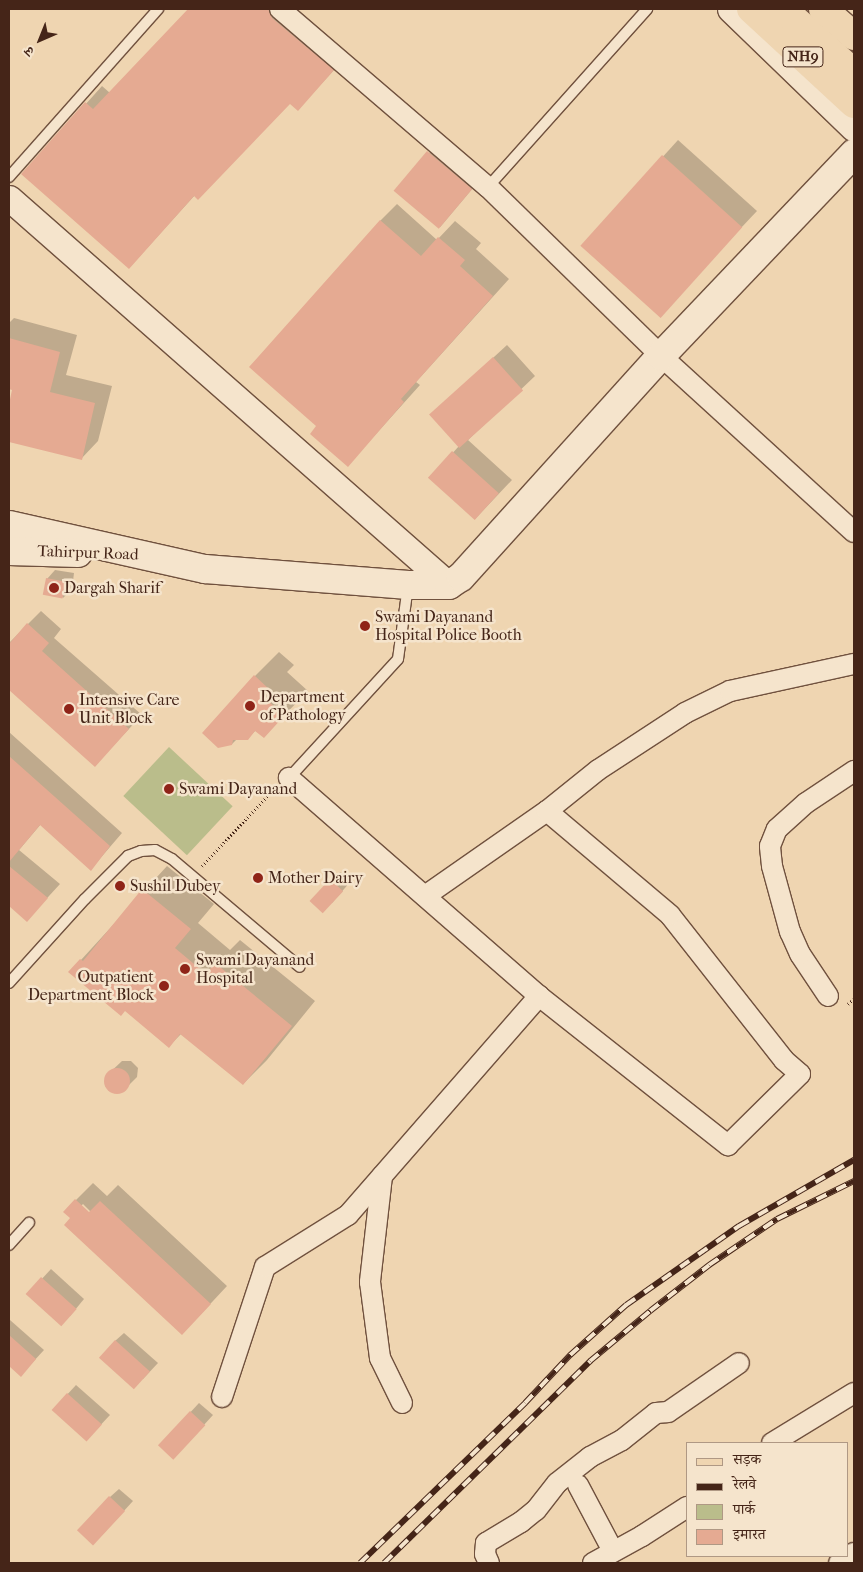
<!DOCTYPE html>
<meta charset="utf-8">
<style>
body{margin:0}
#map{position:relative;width:863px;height:1572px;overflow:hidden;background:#efd5b1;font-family:"IM FELL French Canon","Noto Serif Devanagari",serif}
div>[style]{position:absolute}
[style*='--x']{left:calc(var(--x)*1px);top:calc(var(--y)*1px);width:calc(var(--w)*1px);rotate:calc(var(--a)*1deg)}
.green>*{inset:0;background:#babd8b;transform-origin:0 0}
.shadow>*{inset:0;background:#0003;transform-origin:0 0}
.building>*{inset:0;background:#e5aa92;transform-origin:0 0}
.round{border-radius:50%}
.path>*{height:3px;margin-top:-1.5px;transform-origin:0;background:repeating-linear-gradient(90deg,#452518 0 1px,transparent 0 3.5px)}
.roads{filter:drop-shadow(1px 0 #70513e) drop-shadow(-1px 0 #70513e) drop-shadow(0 1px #70513e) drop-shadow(0 -1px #70513e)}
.service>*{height:10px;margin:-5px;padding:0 5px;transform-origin:5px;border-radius:5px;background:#f5e4cc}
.minor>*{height:20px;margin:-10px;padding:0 10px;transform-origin:10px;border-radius:10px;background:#f5e4cc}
.tertiary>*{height:25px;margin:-12.5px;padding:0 12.5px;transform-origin:12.5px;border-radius:12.5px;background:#f5e4cc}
.secondary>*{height:28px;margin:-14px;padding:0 14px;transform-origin:14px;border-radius:14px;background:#f5e4cc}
.primary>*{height:28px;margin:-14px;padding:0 14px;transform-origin:14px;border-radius:14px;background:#efd5b1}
.trunk>*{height:28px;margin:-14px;padding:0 14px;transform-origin:14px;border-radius:14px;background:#efd5b1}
.rail>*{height:5.5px;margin-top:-2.75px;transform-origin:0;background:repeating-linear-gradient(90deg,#f5e4cc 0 11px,#452518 0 22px);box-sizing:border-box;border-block:1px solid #452518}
.dots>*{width:14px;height:14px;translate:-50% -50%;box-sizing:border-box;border:2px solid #f5e4cc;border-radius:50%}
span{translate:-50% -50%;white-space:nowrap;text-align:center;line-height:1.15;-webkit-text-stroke:5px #f5e4cc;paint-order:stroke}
.shield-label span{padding:1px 4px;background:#f5e4cc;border:1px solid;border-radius:4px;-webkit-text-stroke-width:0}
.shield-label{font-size:15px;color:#452518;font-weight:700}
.street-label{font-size:16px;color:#452518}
.poi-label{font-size:16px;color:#452518}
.left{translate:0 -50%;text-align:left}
.right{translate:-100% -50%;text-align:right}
.frame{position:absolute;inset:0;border:10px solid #452518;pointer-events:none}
.legend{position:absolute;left:686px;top:1442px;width:162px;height:115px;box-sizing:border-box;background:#f5e4cc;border:1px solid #af9884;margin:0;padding:6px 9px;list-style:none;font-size:15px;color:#452518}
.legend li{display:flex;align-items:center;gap:10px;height:25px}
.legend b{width:25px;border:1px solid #af9884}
.north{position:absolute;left:15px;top:15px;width:50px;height:50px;-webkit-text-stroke:4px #f5e4cc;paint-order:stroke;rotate:224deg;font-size:14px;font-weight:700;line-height:20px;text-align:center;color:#452518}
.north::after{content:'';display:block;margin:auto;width:18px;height:22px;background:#452518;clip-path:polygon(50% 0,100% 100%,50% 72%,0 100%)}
</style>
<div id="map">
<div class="green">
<i style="left:169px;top:747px;width:87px;height:67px;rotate:43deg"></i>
</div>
<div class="shadow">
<i style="clip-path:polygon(190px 9px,297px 9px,349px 54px,298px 109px,290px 102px,195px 195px,129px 268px,23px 174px,102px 86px,110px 93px)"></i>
<i style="left:441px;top:139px;width:56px;height:68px;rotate:40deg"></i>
<i style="clip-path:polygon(678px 140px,757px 211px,673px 300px,582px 246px)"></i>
<i style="clip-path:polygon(397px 204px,437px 240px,455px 221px,481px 243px,476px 249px,509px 279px,416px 382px,420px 385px,348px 465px,318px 426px,380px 221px)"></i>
<i style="clip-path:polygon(14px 318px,77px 335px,66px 375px,112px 386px,98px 441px,81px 459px,9px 441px,9px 410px,14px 389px,9px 388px,9px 323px)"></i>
<i style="clip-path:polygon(507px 345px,535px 376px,468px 440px,512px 480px,475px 519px,430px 478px,459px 446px,444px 403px)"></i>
<i style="clip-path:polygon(55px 570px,74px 573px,72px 589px,63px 598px,47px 579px)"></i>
<i style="clip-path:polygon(41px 611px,61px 629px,54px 638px,142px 715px,95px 765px,9px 688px,9px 643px)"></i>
<i style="clip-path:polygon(279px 652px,294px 665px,287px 672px,308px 691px,264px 736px,256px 730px,247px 739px,237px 739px,232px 744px,219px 747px,255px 676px)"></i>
<i style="clip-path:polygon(9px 732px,122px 833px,91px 869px,41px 824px,19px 850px,60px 884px,27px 920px,9px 904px)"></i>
<i style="clip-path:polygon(167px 866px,214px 904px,198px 923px,230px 950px,240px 940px,315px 1001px,267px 1060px,243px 1084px,182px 1033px,169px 1046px,126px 1010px,70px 972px)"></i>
<i style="clip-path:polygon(340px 872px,351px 881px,332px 903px,313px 902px)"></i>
<i style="clip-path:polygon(122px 1061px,131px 1061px,138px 1068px,137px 1077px,121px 1093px,112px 1092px,105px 1086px,106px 1076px)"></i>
<i style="clip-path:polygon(evenodd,93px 1183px,107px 1196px,118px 1185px,227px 1286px,199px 1316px,72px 1218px,76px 1200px,93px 1183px,83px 1204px,95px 1216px,93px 1218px,81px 1206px,83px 1204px)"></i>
<i style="clip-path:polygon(51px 1269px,84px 1299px,70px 1316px,28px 1294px)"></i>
<i style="clip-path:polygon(10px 1320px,44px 1350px,21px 1375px,9px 1364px)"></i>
<i style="clip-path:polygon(124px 1333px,158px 1363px,143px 1379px,115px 1341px)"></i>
<i style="clip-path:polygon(76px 1385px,110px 1415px,95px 1431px,53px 1410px)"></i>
<i style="clip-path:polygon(199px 1403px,213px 1415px,182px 1449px,160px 1445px)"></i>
<i style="clip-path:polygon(119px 1489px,133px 1501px,102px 1535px,110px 1497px)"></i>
</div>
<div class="building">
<i style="clip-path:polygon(188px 9px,268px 9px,272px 18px,334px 70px,298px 111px,290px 104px,198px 200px,194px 196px,129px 269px,21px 174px,85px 102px,93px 109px)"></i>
<i style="left:427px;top:151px;width:59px;height:52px;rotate:40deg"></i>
<i style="left:662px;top:155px;width:108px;height:122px;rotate:42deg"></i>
<i style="clip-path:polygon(380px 220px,421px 256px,438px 237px,465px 260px,460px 266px,493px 296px,401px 399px,404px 402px,348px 467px,310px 434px,316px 426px,249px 367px)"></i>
<i style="clip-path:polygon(9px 338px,60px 352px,50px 392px,95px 403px,82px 460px,9px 442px,9px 404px,12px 390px,9px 389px)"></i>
<i style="left:493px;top:357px;width:45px;height:86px;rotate:48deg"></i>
<i style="left:452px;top:451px;width:63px;height:36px;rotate:42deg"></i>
<i style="left:46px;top:578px;width:20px;height:17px;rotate:11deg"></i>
<i style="clip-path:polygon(27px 623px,49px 643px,42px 651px,129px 729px,95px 767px,9px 690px,9px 644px)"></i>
<i style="clip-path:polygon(254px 675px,270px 690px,264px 697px,284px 716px,264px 738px,255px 731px,248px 740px,233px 740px,232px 745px,218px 748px,202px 733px)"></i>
<i style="clip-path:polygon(9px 756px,110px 846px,91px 871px,40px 825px,9px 862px)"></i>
<i style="clip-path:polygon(9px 866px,48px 898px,27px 922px,9px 906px)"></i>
<i style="left:330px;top:879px;width:18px;height:30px;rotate:43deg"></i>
<i style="clip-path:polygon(142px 889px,191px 929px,175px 948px,206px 974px,215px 963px,292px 1026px,243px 1085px,180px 1034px,169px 1048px,125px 1011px,121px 1016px,68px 972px,80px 959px,83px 961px)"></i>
<i class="round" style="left:104px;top:1068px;width:26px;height:26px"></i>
<i style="clip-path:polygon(75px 1199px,89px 1212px,100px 1201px,211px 1304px,182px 1335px,64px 1225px,70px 1218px,63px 1212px)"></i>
<i style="left:41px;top:1277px;width:48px;height:23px;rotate:42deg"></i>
<i style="clip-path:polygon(9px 1335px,36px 1359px,21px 1377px,9px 1366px)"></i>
<i style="left:115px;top:1340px;width:47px;height:24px;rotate:42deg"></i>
<i style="left:67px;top:1393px;width:47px;height:23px;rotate:42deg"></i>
<i style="left:190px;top:1411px;width:21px;height:47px;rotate:43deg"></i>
<i style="left:109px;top:1496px;width:22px;height:47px;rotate:43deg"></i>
</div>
<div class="path">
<i style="--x:202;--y:866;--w:105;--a:-46.9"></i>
<i style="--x:848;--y:1004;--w:8;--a:-40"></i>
</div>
<div class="roads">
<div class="service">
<i style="--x:9;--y:177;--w:225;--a:-48.4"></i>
<i style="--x:488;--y:187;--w:239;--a:-48.2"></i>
<i style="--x:289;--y:778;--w:161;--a:-47.5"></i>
<i style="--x:398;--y:659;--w:74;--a:-82.2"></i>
<i style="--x:9;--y:983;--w:113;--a:-47.9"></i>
<i style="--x:85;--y:899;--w:61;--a:-45"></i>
<i style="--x:128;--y:856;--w:14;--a:-21"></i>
<i style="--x:141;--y:851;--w:14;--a:-4"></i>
<i style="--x:155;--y:850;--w:19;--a:28"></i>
<i style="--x:172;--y:859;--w:167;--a:40.2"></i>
<i style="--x:9;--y:1245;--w:30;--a:-48"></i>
</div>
<div class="minor">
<i style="--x:280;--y:9;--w:274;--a:40.6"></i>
<i style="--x:488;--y:187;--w:242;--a:44.3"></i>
<i style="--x:661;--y:356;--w:261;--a:42.4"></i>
<i style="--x:425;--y:896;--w:149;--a:-34.9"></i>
<i style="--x:547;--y:811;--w:65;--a:-38.8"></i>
<i style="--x:598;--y:770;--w:104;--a:-33.2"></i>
<i style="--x:685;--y:713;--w:50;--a:-26.1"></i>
<i style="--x:730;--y:691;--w:127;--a:-12.3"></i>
<i style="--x:539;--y:996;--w:241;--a:38.3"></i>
<i style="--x:728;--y:1145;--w:101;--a:-44.6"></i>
<i style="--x:800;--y:1074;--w:21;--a:-139"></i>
<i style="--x:784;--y:1060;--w:184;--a:-128.2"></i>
<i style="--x:670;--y:915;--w:161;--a:-139.8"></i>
<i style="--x:828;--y:996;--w:50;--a:-123.7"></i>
<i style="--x:800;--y:954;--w:24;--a:-114"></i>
<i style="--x:790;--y:932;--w:68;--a:-105.3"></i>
<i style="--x:772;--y:866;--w:20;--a:-96"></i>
<i style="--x:770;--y:846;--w:18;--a:-68"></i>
<i style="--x:777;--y:829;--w:39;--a:-42"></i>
<i style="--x:806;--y:803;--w:58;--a:-33.7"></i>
<i style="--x:382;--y:1176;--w:107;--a:96.5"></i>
<i style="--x:370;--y:1282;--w:77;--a:82.5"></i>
<i style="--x:380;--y:1358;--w:50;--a:63.9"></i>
<i style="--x:222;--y:1397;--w:137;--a:-71.7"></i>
<i style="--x:265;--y:1267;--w:98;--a:-32.1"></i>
<i style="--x:348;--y:1215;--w:291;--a:-48.9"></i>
<i style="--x:539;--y:996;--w:332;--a:-138.9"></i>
<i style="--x:772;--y:1443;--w:96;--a:-31.4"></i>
<i style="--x:578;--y:1485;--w:75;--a:62.1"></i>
<i style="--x:489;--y:1563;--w:10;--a:-114"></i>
<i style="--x:485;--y:1554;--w:11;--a:-85"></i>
<i style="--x:486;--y:1543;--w:41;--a:-31"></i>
<i style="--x:521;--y:1522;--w:19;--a:-39"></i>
<i style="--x:536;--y:1510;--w:34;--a:-52"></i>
<i style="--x:557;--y:1483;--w:42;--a:-38.2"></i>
<i style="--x:590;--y:1457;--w:36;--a:-28"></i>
<i style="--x:622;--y:1440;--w:43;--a:-38.5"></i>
<i style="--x:656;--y:1413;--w:12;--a:-5"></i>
<i style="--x:668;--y:1412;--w:86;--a:-34.6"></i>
<i style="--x:593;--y:1563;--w:56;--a:-28.9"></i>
<i style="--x:642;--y:1536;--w:54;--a:-32.8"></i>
<i style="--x:839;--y:1563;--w:18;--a:-34"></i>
</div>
<div class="tertiary">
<i style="--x:9;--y:198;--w:586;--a:41.33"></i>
</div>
<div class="secondary">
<i style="--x:732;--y:9;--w:170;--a:44"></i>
<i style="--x:9;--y:525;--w:201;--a:12.7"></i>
<i style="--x:205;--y:569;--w:204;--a:4.5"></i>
<i style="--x:408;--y:585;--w:41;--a:0"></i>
<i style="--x:449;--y:585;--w:14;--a:-34"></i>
<i style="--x:461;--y:577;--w:298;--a:-47.9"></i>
<i style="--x:661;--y:356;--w:280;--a:-46.4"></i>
<i style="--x:9;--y:551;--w:69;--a:1.7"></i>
</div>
<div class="primary">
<i style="--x:751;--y:9;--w:140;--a:42.7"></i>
</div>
<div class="trunk">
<i style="--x:783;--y:9;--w:96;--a:42"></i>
<i style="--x:823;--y:9;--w:41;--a:41.1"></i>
</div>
</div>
<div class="rail">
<i style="--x:360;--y:1563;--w:230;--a:-44.1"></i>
<i style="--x:525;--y:1403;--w:66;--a:-46.8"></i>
<i style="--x:570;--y:1355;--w:75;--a:-41.8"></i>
<i style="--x:626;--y:1305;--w:138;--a:-35"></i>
<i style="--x:739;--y:1226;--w:133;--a:-29.9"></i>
<i style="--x:384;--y:1563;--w:289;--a:-44.4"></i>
<i style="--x:590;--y:1361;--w:78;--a:-39.8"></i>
<i style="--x:650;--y:1311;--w:75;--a:-37.9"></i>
<i style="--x:709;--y:1265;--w:82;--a:-34.1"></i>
<i style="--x:777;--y:1219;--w:86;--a:-26.3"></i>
</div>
<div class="dots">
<i style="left:54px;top:588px;background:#8f2418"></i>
<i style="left:365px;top:626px;background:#8f2418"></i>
<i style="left:250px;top:706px;background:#8f2418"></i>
<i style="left:69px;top:709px;background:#8f2418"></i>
<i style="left:169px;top:789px;background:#8f2418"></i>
<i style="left:258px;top:878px;background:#8f2418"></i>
<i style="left:120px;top:886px;background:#8f2418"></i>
<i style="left:185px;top:969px;background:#8f2418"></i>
<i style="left:164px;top:986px;background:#8f2418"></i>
</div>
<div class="shield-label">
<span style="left:803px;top:57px">NH9</span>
</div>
<div class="street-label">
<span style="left:88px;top:553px;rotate:2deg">Tahirpur Road</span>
</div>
<div class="poi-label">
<span class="left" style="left:64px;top:588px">Dargah Sharif</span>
<span class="left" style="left:375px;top:626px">Swami Dayanand<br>Hospital Police Booth</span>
<span class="left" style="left:260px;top:706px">Department<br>of Pathology</span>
<span class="left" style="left:79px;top:709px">Intensive Care<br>Unit Block</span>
<span class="left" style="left:179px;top:789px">Swami Dayanand</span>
<span class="left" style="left:268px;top:878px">Mother Dairy</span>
<span class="left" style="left:130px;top:886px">Sushil Dubey</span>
<span class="left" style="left:196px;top:969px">Swami Dayanand<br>Hospital</span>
<span class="right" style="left:154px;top:986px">Outpatient<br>Department Block</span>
</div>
<div class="frame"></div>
<ul class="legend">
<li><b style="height:6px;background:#efd5b1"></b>सड़क</li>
<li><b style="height:6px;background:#452518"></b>रेलवे</li>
<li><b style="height:14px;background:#babd8b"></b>पार्क</li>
<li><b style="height:14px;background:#e5aa92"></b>इमारत</li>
</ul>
<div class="north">उ</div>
</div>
